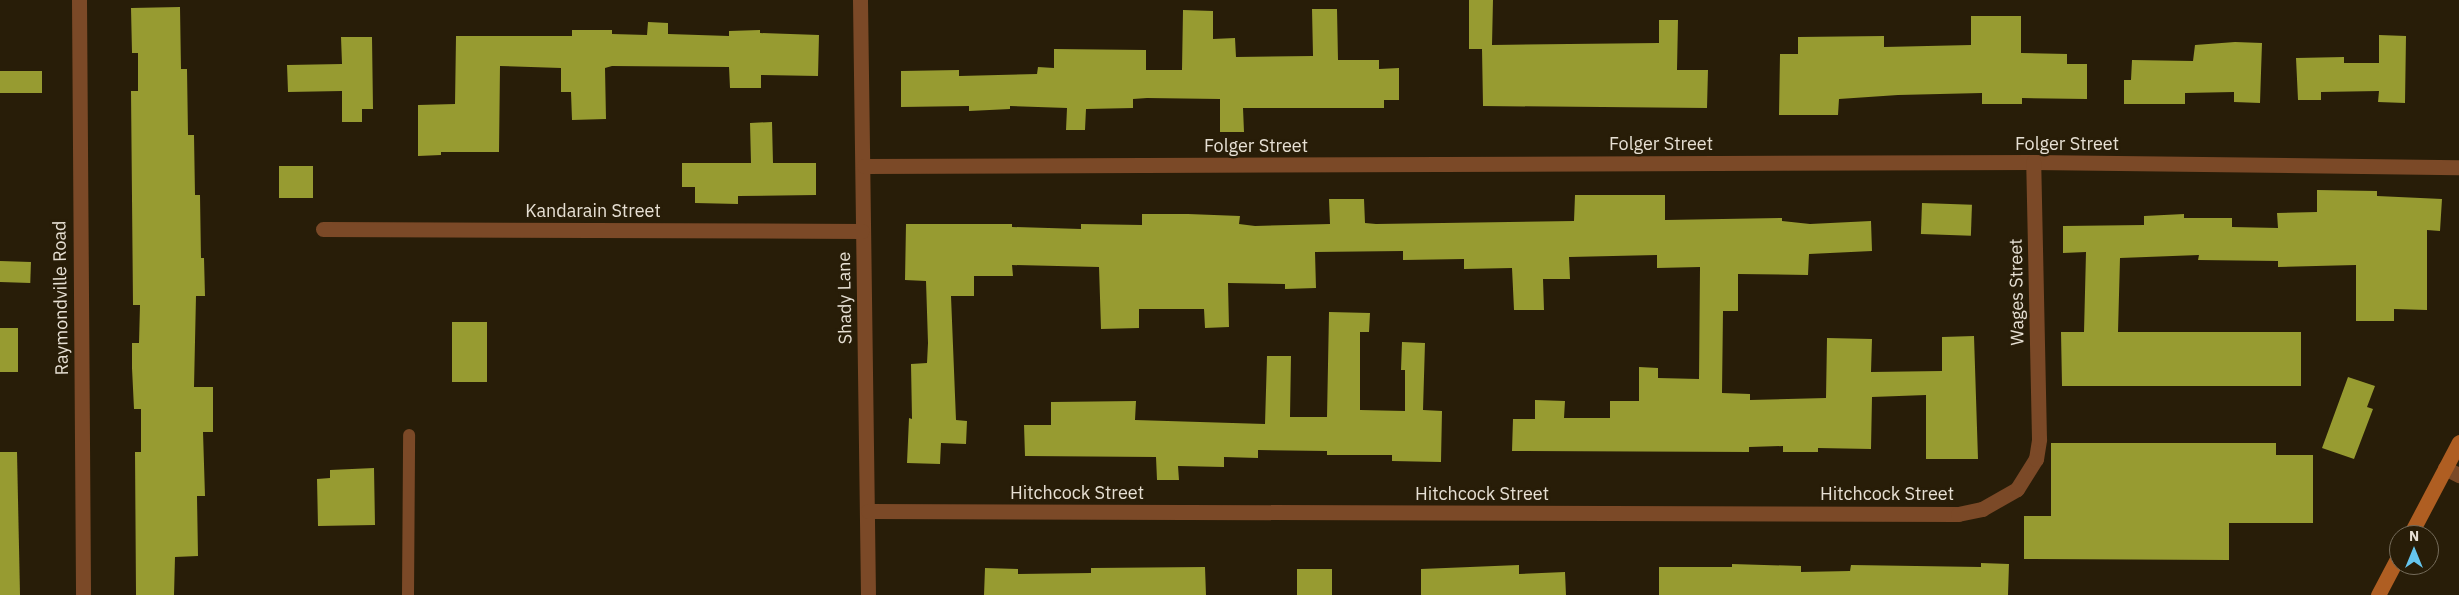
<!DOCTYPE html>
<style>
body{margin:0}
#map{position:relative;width:2459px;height:595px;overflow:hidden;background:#281d08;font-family:"IBM Plex Sans",sans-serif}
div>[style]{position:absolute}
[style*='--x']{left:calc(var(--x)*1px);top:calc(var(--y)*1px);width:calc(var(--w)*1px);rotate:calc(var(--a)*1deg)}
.building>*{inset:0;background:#979b31;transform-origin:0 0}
.lane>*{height:12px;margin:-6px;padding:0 6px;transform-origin:6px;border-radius:6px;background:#7b4927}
.street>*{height:15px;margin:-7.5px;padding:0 7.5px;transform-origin:7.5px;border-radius:7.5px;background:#7b4927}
.secondary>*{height:15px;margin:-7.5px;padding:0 7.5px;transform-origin:7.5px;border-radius:7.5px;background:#af5e22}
span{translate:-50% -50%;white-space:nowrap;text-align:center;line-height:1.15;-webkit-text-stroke:5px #281d08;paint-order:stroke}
.street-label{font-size:18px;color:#e7e0d4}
.north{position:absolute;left:2389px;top:525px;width:50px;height:50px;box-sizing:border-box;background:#281d08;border:1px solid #746b5a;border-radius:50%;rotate:0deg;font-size:14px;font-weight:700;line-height:20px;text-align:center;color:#e7e0d4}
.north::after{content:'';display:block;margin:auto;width:18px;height:22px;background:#65c5ee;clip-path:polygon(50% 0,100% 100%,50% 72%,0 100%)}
</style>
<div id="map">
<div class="building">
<i style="clip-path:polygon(1469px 0,1493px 0,1492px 45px,1659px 43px,1659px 20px,1678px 20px,1677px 70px,1708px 70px,1707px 108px,1483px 106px,1482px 49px,1469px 49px)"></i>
<i style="clip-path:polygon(180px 7px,181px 69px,187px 69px,188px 135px,194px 135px,195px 195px,200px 195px,201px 258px,204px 258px,205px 296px,196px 296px,194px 387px,213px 387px,213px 432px,203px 432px,205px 496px,197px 496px,198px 556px,175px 557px,174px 595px,136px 595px,135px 452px,141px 452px,141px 409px,134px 409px,132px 368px,132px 343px,139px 343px,140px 305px,133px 305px,131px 91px,138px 91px,138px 53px,132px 53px,131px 8px)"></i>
<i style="clip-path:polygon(1312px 9px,1337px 9px,1338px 60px,1379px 60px,1379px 69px,1399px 68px,1399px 100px,1384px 100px,1384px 108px,1243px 108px,1244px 132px,1220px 132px,1220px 99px,1147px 98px,1133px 99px,1133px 108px,1086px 109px,1085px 130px,1066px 130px,1067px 108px,1010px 106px,1010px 109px,969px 111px,969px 106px,901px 107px,901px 71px,959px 70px,959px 76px,1037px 74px,1038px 67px,1054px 68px,1054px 49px,1146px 50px,1146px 70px,1182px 70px,1183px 10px,1213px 11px,1213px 39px,1235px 38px,1236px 57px,1313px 56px)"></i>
<i style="clip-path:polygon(1971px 16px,2021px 16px,2021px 53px,2067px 54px,2067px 64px,2087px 64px,2087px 99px,2022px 98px,2022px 104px,1982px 104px,1982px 93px,1898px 95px,1839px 99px,1838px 115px,1779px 115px,1780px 54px,1798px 54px,1798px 37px,1884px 36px,1884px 47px,1971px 45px)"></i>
<i style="clip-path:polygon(648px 22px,668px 23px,668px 34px,729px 36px,729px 31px,760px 30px,760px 33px,819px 35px,818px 76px,761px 75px,761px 88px,730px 88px,729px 67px,612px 66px,605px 68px,606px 119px,572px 120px,571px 92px,561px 92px,561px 68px,500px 66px,499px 152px,441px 152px,441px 155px,418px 156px,418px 105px,455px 104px,456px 36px,572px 36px,572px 30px,612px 30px,612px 34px,647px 35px)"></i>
<i style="clip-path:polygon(2379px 35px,2406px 36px,2405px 103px,2378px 102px,2379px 91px,2321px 92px,2321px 100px,2298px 100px,2296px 58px,2344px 57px,2344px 63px,2379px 63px)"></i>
<i style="clip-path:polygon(341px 37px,372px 37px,373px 109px,362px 109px,362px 122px,342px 122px,342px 91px,288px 92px,287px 65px,342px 64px)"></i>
<i style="clip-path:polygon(2235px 42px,2262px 43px,2260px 103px,2234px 102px,2234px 92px,2185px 93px,2185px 104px,2124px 104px,2124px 80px,2131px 80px,2132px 60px,2193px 61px,2195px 45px)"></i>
<i style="left:42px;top:71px;width:22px;height:42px;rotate:90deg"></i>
<i style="clip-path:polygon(772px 122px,773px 163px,816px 163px,816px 195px,738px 196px,738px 204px,695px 203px,695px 187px,682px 187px,682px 163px,751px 163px,750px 123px)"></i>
<i style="left:279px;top:166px;width:34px;height:32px"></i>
<i style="clip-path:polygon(2317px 190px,2377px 191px,2377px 196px,2442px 199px,2440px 231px,2427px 230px,2427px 310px,2394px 309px,2394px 321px,2356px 321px,2356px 265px,2278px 267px,2278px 261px,2198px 260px,2199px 255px,2120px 258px,2118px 332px,2301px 332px,2301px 386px,2062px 386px,2061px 332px,2084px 332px,2086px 252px,2063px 253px,2063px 226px,2144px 225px,2144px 216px,2184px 214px,2184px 218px,2232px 218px,2232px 227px,2278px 228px,2277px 213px,2317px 212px)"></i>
<i style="clip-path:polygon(1575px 195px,1665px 195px,1665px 220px,1782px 218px,1782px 221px,1810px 224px,1871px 221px,1872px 251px,1809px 254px,1808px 275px,1738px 274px,1738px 311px,1723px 311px,1722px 393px,1750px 394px,1750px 400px,1826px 398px,1827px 338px,1872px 339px,1871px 372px,1942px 371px,1942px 337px,1974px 336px,1978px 459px,1926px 459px,1926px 395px,1872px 397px,1871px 449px,1818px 448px,1818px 452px,1783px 452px,1783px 446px,1749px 447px,1749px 452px,1512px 451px,1513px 419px,1535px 419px,1535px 400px,1565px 401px,1564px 418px,1610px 418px,1610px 401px,1639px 401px,1639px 367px,1658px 368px,1658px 378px,1699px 379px,1700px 267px,1657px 268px,1657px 255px,1569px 257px,1570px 279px,1543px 279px,1544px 310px,1514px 310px,1512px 268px,1464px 269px,1464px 259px,1403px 260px,1403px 251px,1315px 252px,1316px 288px,1285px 289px,1285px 284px,1228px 283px,1229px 327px,1205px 328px,1204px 309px,1139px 309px,1139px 328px,1101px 329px,1099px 267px,1012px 265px,1013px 276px,974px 276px,974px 296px,951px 296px,956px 420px,967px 421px,966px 444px,941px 443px,940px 464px,907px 463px,909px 418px,912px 419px,911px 364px,927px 363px,928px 343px,926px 281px,905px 280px,906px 224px,1012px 224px,1012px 227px,1081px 229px,1081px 224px,1142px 225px,1142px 214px,1188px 214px,1240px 216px,1239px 224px,1255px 226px,1330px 224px,1329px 199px,1364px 199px,1365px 223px,1376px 224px,1574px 221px)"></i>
<i style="left:1922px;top:203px;width:50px;height:31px;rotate:2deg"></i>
<i style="left:0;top:261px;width:31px;height:21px;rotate:2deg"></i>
<i style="clip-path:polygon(1329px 312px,1370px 313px,1369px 332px,1360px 332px,1360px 410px,1405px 411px,1405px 370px,1401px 370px,1402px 342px,1425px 343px,1423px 410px,1442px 411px,1441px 462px,1392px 461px,1392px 455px,1327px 455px,1327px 451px,1258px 450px,1258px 458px,1224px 457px,1224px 467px,1178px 466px,1179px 480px,1157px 480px,1156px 457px,1025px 456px,1024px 425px,1051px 425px,1051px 402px,1136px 401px,1135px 420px,1265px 424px,1267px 356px,1291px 356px,1290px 417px,1327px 417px)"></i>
<i style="left:452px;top:322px;width:35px;height:60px"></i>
<i style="left:0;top:328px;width:18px;height:44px"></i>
<i style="clip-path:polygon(2348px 377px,2375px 386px,2367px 407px,2373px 409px,2354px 459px,2322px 448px)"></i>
<i style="clip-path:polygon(2051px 443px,2276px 443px,2276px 455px,2313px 455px,2313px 523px,2229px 523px,2229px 560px,2024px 559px,2024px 516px,2051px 516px)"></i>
<i style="clip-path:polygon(0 452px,17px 452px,20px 595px,0 595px)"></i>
<i style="clip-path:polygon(374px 468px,375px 525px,318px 526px,317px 479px,330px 478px,330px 470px)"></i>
<i style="clip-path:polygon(1981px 563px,2009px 564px,2008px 595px,1659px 595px,1659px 567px,1732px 567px,1732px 564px,1801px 566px,1801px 572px,1850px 571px,1851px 565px,1981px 567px)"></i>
<i style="clip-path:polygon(1519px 565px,1519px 574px,1565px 572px,1566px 595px,1421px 595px,1421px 569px)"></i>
<i style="clip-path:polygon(1205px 567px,1206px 595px,984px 595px,985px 568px,1018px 569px,1018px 574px,1091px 573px,1091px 568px)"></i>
<i style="left:1297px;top:569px;width:35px;height:26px"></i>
</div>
<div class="lane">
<i style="--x:408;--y:595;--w:160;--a:-89.6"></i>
</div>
<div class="street">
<i style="--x:79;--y:0;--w:595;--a:89.61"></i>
<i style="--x:860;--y:0;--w:595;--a:89.23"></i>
<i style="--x:864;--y:166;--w:1169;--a:-0.2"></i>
<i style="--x:2033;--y:162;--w:426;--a:0.7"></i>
<i style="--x:323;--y:229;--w:539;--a:0.21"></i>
<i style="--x:2445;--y:468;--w:16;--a:27"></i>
<i style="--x:868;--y:511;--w:1090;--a:0.16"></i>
<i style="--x:1958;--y:514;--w:25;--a:-12"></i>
<i style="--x:1982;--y:509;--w:40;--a:-29.7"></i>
<i style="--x:2017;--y:489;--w:36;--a:-58"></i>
<i style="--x:2036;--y:459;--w:20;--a:-81"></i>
<i style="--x:2039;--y:439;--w:277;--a:-91.2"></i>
</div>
<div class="secondary">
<i style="--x:2410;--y:535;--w:105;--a:-62.2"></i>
<i style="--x:2378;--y:595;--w:45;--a:-62.3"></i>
</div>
<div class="street-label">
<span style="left:1661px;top:144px">Folger Street</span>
<span style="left:2067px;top:144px">Folger Street</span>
<span style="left:1256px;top:146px">Folger Street</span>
<span style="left:593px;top:211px">Kandarain Street</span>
<span style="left:2017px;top:292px;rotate:-91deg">Wages Street</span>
<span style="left:61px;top:298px;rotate:-91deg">Raymondville Road</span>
<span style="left:845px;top:298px;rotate:-91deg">Shady Lane</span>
<span style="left:1077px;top:493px">Hitchcock Street</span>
<span style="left:1482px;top:494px">Hitchcock Street</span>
<span style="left:1887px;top:494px">Hitchcock Street</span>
</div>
<div class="north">N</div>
</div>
